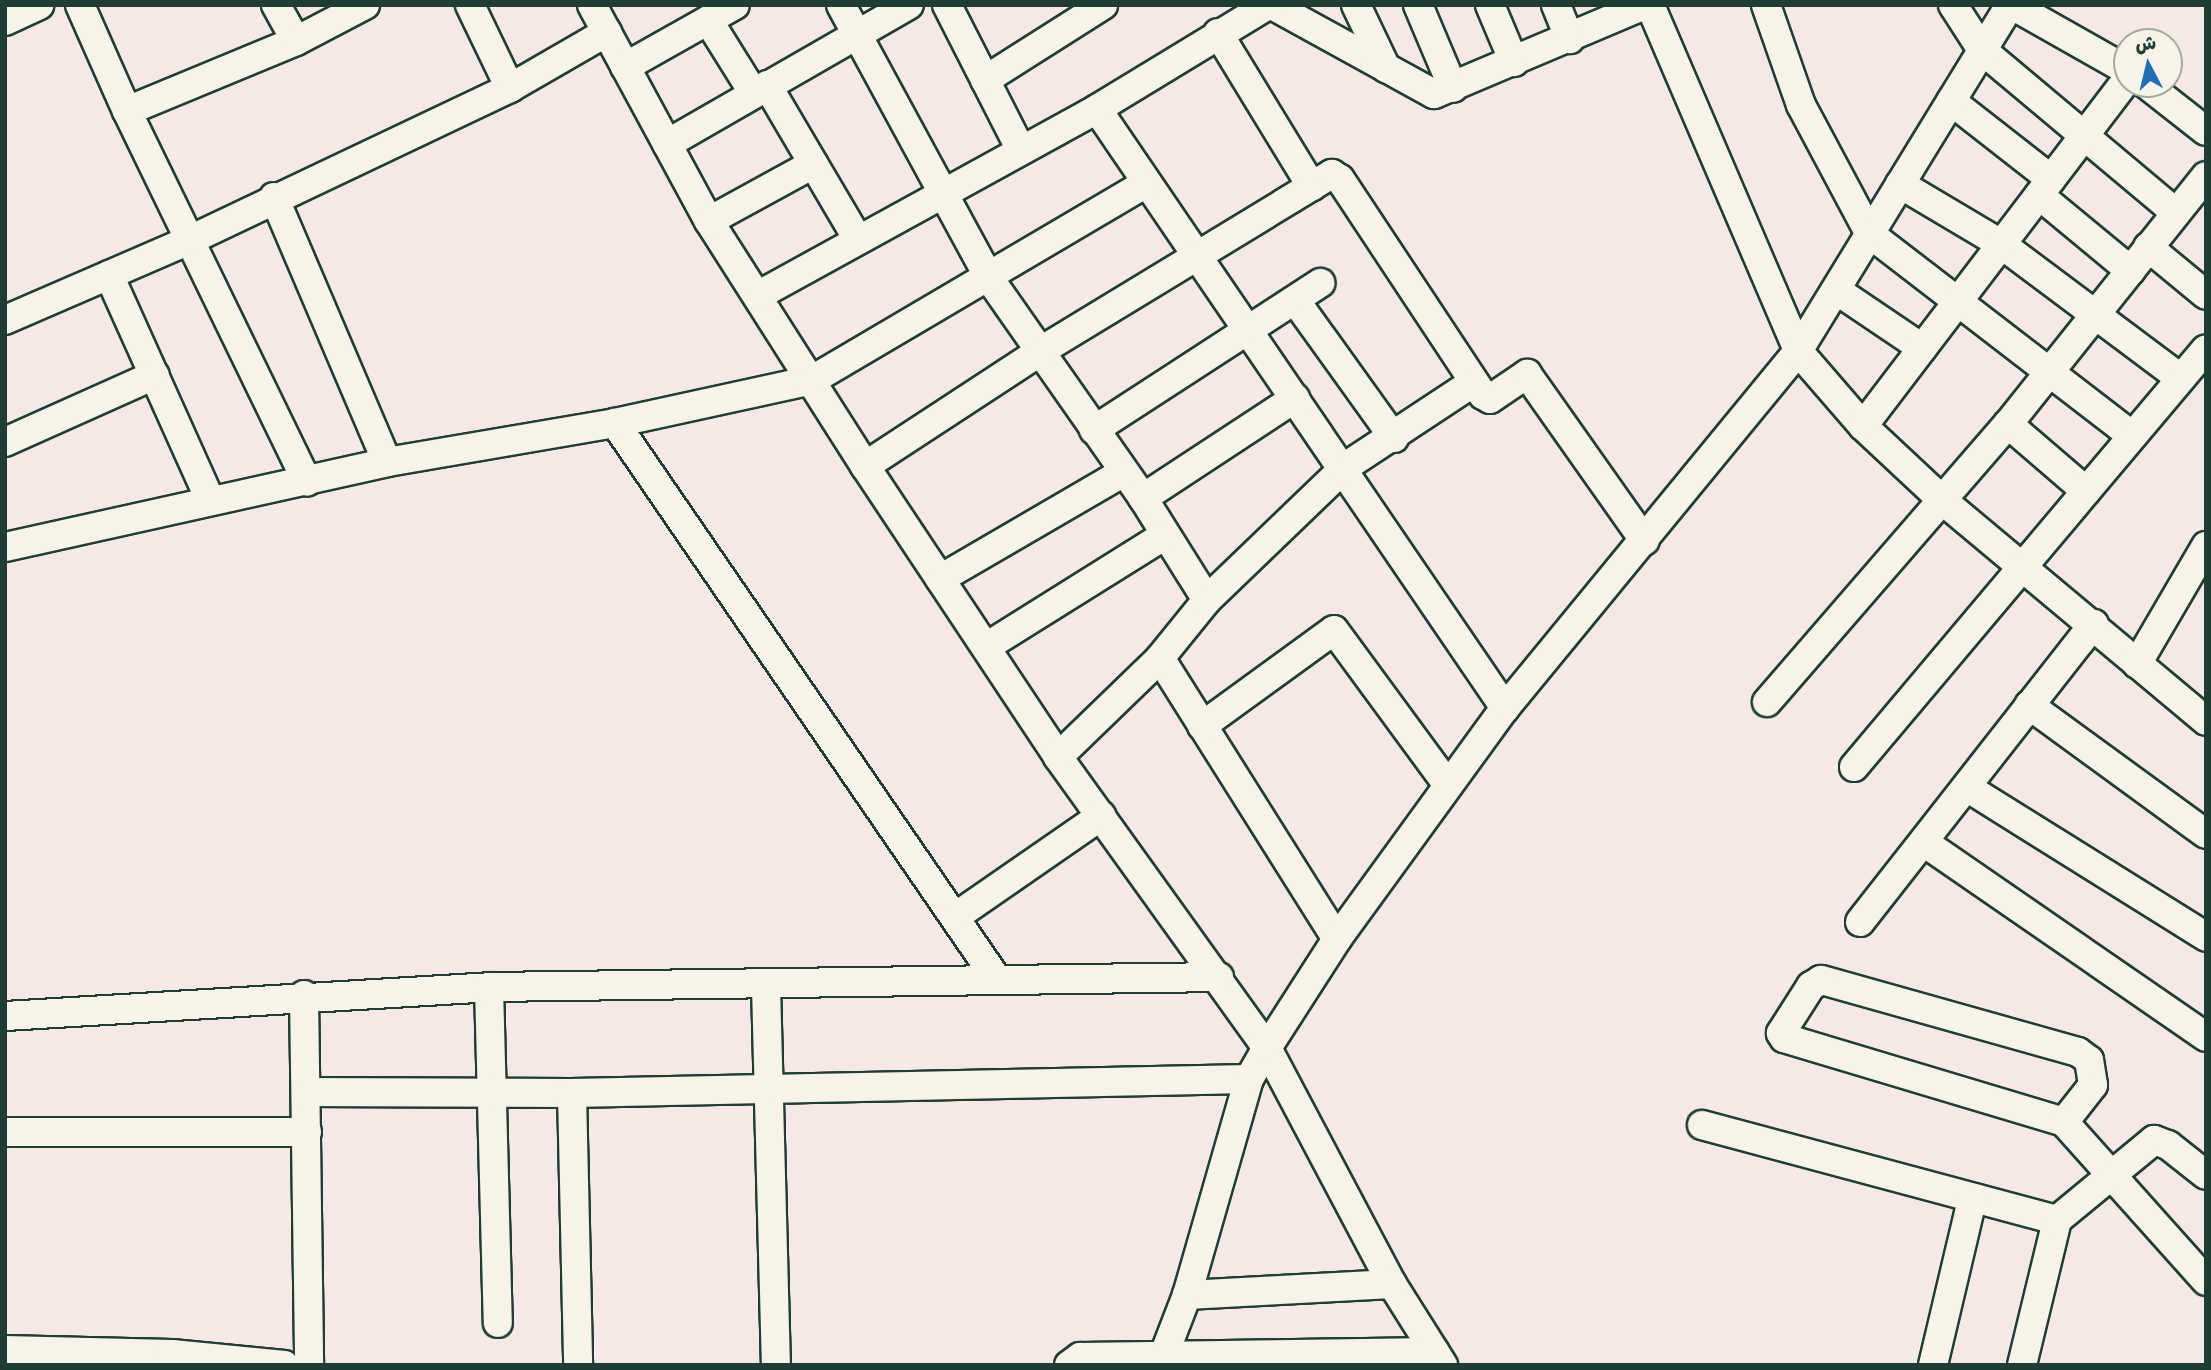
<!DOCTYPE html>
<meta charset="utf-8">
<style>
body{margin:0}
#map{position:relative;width:2211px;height:1370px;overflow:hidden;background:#f5e8e5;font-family:Pangolin,"Playpen Sans Arabic",sans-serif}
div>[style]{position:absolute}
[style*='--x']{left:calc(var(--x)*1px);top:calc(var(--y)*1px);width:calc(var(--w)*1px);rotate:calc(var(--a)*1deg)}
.roads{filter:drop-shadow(2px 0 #1f3d34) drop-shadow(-2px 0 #1f3d34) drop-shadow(0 2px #1f3d34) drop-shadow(0 -2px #1f3d34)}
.minor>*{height:28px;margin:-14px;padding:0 14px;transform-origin:14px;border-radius:14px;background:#f7f3e8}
span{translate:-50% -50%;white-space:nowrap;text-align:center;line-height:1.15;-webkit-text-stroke:7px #f7f3e8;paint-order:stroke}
.frame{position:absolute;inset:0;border:7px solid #1f3d34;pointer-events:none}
.north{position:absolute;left:2113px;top:28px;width:70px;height:70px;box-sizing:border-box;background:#f7f3e8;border:2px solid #a1aaa0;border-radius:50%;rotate:353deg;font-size:19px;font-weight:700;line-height:28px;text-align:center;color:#1f3d34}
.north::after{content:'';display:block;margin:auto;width:24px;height:32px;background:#1f6fb2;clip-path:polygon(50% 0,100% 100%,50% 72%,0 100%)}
</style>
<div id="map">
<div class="roads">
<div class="minor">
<i style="--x:80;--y:5;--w:116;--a:66.1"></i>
<i style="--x:127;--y:111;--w:412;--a:64.1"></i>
<i style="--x:276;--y:5;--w:41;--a:60.9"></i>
<i style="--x:470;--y:5;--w:92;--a:64.3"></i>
<i style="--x:592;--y:5;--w:246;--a:61.6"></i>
<i style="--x:709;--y:221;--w:290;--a:57.5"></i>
<i style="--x:865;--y:466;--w:349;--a:56.4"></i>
<i style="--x:1058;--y:757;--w:358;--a:54.3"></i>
<i style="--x:1267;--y:1048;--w:267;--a:62.1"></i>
<i style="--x:1392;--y:1284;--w:96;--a:57.8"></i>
<i style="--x:841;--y:5;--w:311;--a:61.5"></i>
<i style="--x:989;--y:278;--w:269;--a:55"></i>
<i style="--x:1143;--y:498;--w:120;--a:57.9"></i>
<i style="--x:947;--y:5;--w:163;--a:63"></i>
<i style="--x:1272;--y:5;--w:185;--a:28.8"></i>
<i style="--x:1434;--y:94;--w:229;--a:-22.9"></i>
<i style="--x:1356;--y:5;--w:70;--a:64.5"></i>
<i style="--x:1418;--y:5;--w:90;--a:67.1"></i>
<i style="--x:1490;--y:5;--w:62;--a:67.2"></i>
<i style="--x:1556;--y:5;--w:37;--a:68"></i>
<i style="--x:1650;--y:5;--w:376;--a:66.8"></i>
<i style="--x:1798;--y:351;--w:99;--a:49.1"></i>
<i style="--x:1863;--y:426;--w:108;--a:43.1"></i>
<i style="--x:1942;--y:500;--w:344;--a:39.9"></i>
<i style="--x:1766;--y:5;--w:106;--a:70.7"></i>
<i style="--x:1801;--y:105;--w:146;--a:61.9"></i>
<i style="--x:1870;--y:234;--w:331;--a:37.6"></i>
<i style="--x:1953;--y:5;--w:54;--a:57.2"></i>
<i style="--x:1982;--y:50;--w:253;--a:40"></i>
<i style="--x:2012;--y:5;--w:132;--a:29.5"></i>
<i style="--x:708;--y:20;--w:85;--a:58"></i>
<i style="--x:5;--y:21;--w:38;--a:-25"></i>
<i style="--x:1218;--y:33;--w:180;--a:58.6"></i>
<i style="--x:625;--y:67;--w:126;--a:-29.4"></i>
<i style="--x:985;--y:80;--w:140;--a:-32.4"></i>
<i style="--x:2146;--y:84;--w:76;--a:38.1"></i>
<i style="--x:767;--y:85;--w:178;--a:59.5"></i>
<i style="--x:1951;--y:101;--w:127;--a:38"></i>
<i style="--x:1097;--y:109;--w:725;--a:55.74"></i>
<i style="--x:127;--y:111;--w:183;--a:-22.5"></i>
<i style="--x:296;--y:41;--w:78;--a:-27.6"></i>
<i style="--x:667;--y:144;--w:279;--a:-29.9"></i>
<i style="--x:1900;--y:184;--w:117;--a:30.7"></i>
<i style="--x:2001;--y:244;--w:224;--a:36.8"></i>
<i style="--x:2039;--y:195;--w:119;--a:39.6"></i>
<i style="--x:274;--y:197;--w:288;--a:66.9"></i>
<i style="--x:709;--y:221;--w:119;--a:-28.7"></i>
<i style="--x:2148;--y:247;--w:75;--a:39.6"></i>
<i style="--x:109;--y:275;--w:247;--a:65.8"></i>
<i style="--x:1836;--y:290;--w:104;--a:34"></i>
<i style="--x:759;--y:295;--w:386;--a:-28.8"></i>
<i style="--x:1097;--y:109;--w:200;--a:-31.3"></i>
<i style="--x:1295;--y:300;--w:170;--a:54.3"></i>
<i style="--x:5;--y:320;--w:202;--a:-23.4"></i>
<i style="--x:190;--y:240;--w:354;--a:-25.4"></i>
<i style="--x:510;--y:88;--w:112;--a:-30"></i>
<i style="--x:615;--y:423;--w:673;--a:55.53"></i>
<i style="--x:2008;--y:424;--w:103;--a:40.7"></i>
<i style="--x:1863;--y:426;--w:435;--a:-52.7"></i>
<i style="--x:1094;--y:430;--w:270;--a:-33"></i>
<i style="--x:5;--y:442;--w:164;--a:-24.1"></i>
<i style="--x:865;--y:466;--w:208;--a:-33.2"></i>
<i style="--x:1039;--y:352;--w:343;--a:-31.3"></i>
<i style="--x:1332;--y:174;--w:9;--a:32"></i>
<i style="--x:1340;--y:179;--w:259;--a:56.5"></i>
<i style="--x:1483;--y:395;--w:8;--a:30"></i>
<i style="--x:1490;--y:399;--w:45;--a:-34"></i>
<i style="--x:1527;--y:374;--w:204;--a:54.8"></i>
<i style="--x:1143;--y:498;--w:182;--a:-33.3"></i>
<i style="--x:5;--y:547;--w:391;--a:-12.5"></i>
<i style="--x:387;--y:462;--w:231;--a:-9.7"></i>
<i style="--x:615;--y:423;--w:202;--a:-12.3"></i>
<i style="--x:812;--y:380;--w:388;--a:-30.5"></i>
<i style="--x:940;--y:579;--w:211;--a:-30.2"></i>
<i style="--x:986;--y:647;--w:211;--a:-32"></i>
<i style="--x:1160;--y:658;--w:332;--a:57.8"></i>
<i style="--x:2137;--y:664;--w:137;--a:-59.7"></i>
<i style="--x:1767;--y:702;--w:368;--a:-49.1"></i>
<i style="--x:2008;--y:424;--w:317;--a:-51.4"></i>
<i style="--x:2029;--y:705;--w:219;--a:36.1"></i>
<i style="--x:1202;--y:726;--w:163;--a:-36"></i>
<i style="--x:1334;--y:630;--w:192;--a:53.7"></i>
<i style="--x:1058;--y:757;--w:142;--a:-44.1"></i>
<i style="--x:1160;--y:658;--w:75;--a:-51"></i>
<i style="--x:1207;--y:600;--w:192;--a:-43.9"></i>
<i style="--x:1345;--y:467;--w:154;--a:-33.4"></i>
<i style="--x:1854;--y:767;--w:546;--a:-49.9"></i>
<i style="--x:1968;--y:788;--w:281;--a:32"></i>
<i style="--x:1925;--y:843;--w:341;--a:34.6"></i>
<i style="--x:955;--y:917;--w:178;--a:-34.7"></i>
<i style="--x:1860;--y:922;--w:379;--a:-51.9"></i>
<i style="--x:766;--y:986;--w:379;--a:88.5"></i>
<i style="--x:489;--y:987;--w:336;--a:88.5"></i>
<i style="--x:304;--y:995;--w:370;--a:89.2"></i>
<i style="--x:5;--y:1016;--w:485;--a:-3.4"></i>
<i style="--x:489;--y:987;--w:730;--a:-0.78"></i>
<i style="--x:306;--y:1092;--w:266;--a:0.2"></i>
<i style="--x:572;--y:1093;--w:677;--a:-1.18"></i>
<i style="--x:572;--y:1093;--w:272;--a:88.7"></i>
<i style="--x:2064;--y:1122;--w:47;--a:-51.9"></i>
<i style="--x:2093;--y:1085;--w:25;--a:-99"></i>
<i style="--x:2089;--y:1060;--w:14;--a:-144"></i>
<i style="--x:2078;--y:1052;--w:267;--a:-164.3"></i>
<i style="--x:1821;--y:980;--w:12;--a:149"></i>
<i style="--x:1811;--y:986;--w:56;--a:122.6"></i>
<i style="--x:1781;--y:1033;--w:6;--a:59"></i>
<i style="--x:1784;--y:1038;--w:292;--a:16.7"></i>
<i style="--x:2064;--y:1122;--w:213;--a:48.2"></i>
<i style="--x:1702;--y:1125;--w:367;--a:15"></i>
<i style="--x:5;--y:1132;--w:302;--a:0"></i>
<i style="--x:1187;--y:1295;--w:205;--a:-3.1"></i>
<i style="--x:5;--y:1350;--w:167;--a:1.4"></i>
<i style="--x:172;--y:1354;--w:113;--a:5.6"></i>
<i style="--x:1069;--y:1365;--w:14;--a:-36"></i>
<i style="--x:1080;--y:1357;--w:355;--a:-0.8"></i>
<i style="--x:1160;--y:1365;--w:75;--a:-68.9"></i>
<i style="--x:1187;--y:1295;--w:225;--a:-74"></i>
<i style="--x:1249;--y:1079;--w:36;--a:-60"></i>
<i style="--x:1267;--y:1048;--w:130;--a:-57.3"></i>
<i style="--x:1337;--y:939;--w:286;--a:-54"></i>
<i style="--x:1505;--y:708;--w:462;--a:-50.6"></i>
<i style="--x:1798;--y:351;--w:406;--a:-58.5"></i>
<i style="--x:1933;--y:1365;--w:170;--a:-76.7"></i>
<i style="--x:2022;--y:1365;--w:149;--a:-76.4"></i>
<i style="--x:2057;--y:1220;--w:126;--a:-39.5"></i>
<i style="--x:2154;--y:1140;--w:15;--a:20"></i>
<i style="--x:2168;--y:1145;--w:48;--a:38.3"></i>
</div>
</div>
<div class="frame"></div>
<div class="north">ش</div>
</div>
